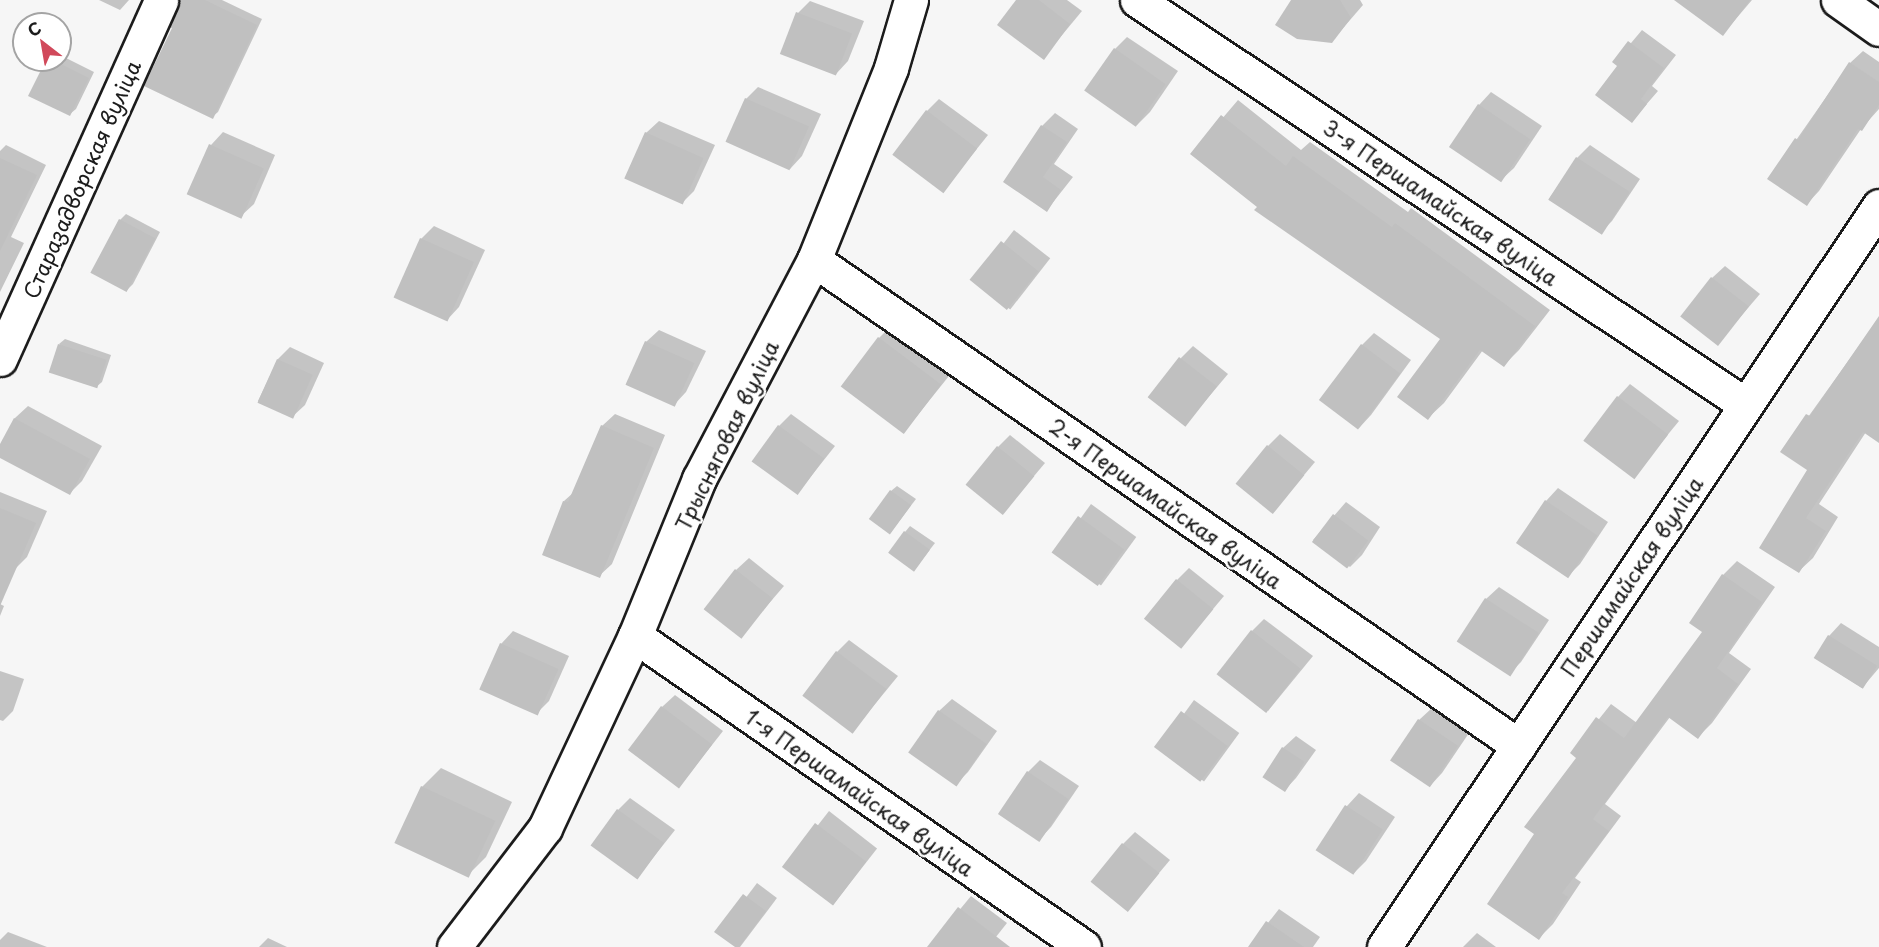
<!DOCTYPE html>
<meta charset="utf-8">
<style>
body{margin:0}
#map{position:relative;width:1879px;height:947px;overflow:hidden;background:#f6f6f6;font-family:"Playpen Sans",sans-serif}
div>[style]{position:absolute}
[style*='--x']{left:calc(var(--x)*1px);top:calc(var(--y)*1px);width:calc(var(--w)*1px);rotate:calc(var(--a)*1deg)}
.shadow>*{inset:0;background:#0003;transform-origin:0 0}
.building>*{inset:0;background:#c0c0c0;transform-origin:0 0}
.roads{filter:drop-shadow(2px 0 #1c1c1c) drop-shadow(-2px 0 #1c1c1c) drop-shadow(0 2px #1c1c1c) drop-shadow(0 -2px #1c1c1c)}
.minor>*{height:33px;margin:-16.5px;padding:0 16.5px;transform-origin:16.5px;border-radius:16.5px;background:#fff}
span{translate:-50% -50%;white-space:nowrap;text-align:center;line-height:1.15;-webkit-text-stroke:5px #fff;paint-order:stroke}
.street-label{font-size:21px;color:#1c1c1c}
.north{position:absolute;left:12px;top:12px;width:60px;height:60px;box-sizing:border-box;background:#fff;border:2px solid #a4a4a4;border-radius:50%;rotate:329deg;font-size:16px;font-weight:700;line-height:24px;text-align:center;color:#1c1c1c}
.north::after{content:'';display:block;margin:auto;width:21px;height:27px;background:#d1495b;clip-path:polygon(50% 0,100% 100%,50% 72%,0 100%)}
</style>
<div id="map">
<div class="shadow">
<i style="clip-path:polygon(99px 0,129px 0,120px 10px)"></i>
<i style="clip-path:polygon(180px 0,222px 0,262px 19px,218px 112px,212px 117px,174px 28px)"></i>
<i style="clip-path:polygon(1018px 0,1067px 0,1082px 11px,1043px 58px)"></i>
<i style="clip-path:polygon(1293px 0,1360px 0,1363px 5px,1331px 42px)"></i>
<i style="clip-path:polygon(1681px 0,1752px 0,1723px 34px)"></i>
<i style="clip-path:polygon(810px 1px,864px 21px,848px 61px,836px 74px,798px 13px)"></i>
<i style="clip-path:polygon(1642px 30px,1676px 55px,1652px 86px,1658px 91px,1632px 121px,1619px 65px,1615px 62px)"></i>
<i style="clip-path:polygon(1127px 37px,1178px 71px,1150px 112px,1137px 125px,1115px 49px)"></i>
<i style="clip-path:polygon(1863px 51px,1879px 62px,1879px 109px,1861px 129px,1819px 191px,1807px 204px,1769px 179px,1850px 63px)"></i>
<i style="clip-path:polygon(60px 55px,94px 72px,76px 109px,70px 114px,47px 60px,60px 60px)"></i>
<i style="clip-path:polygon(758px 87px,821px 114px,802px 156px,790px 169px,746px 99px)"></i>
<i style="clip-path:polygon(1491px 92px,1542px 126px,1514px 168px,1501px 180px,1451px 146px,1479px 105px)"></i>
<i style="clip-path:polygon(939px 99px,988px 135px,943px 191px,927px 111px)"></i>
<i style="clip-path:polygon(1238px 100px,1301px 150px,1310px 142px,1408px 212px,1411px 208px,1550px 310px,1519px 350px,1504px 365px,1483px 350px,1444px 403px,1428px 418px,1442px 339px,1259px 207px,1192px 154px)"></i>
<i style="clip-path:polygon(1055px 113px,1078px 129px,1054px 164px,1073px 177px,1047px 210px,1005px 181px,1042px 126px)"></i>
<i style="clip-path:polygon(659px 121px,715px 145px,694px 191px,682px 203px,646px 133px)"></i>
<i style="clip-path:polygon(223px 132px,275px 155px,254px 204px,241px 216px,211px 145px)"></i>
<i style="clip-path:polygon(6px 145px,46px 165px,11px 237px,24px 243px,0 292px,0 151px)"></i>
<i style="clip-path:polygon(1590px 145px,1640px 179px,1612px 221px,1600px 233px,1549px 199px,1577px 158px)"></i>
<i style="clip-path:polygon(126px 214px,160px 232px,133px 284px,127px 290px,120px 220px)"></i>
<i style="clip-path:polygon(434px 226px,485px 250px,459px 307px,447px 320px,421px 239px)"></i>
<i style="left:1014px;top:230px;width:46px;height:65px;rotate:38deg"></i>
<i style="clip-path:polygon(1725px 266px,1760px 294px,1717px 344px,1712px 278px)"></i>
<i style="clip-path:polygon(1879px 318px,1879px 441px,1866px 432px,1819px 504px,1838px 517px,1813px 558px,1799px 571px,1809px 469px,1783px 452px)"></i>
<i style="clip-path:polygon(891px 326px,953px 371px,904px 432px,879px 338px)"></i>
<i style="clip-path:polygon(659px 330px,706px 351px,686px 392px,674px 405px,646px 342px)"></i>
<i style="clip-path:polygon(1374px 333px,1411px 360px,1371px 415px,1359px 428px,1362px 345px)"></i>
<i style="clip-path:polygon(65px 339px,111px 355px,102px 382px,96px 387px,59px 344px)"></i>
<i style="clip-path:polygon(1193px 346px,1228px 374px,1185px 425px,1181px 358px)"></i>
<i style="clip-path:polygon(290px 347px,324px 363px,305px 405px,292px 417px,258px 401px,278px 359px)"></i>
<i style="clip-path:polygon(1630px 384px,1679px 421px,1634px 476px,1618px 397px)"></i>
<i style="clip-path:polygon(28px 406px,102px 446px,82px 481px,70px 493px,0 456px,0 447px,15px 418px)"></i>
<i style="clip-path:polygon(615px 414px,665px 435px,612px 564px,599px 576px,564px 501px,574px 492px,602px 426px)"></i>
<i style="clip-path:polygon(791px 414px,835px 446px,797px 494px,779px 426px)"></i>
<i style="clip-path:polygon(1280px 434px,1315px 462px,1273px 512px,1268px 446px)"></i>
<i style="clip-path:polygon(1010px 435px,1045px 463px,1003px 513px,998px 447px)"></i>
<i style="clip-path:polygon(897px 486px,916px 499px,891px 532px,891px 491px)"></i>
<i style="clip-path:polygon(1558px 488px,1608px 522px,1580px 564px,1568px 576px,1546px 501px)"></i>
<i style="clip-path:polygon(0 492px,47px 511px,27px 557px,15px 569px,0 563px)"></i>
<i style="clip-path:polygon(1346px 502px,1380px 527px,1362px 555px,1350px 567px,1313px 540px)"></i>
<i style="left:1091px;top:504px;width:56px;height:60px;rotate:36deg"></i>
<i style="clip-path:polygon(910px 526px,935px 543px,915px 569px,905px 532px)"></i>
<i style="clip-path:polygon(749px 558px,784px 586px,741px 636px,736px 570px)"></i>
<i style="clip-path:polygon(1737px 561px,1775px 587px,1729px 653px,1751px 669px,1712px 723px,1698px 737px,1670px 717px,1605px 804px,1621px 816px,1575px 878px,1581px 882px,1553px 924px,1539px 938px,1536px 834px,1578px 758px,1572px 753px,1611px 704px,1637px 723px,1704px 631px,1723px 575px)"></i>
<i style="clip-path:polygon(1189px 568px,1224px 596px,1182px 646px,1177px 580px)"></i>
<i style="clip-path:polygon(1499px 587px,1549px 620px,1521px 662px,1509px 674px,1486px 599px)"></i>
<i style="clip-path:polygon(0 604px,4px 606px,0 616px)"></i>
<i style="clip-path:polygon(1264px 619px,1313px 656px,1268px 711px,1252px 631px)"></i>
<i style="clip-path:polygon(1841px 623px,1879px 647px,1879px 668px,1862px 688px,1815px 658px,1829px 636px)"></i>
<i style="clip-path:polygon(513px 631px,569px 656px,549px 701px,536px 714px,501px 644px)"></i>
<i style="clip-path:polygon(849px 640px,898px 676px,853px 731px,837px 652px)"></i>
<i style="clip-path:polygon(0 671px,24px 679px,13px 711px,3px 721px,0 720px)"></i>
<i style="clip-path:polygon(675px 695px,723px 731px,679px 787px,662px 707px)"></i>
<i style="clip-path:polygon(952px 699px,997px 731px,968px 772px,956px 784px,939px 711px)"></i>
<i style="left:1194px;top:700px;width:56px;height:60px;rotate:36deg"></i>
<i style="clip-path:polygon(1432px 708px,1469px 733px,1442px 773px,1430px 786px,1419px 720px)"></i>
<i style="clip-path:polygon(1296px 736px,1316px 750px,1296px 778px,1284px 791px,1283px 748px)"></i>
<i style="clip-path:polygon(1040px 760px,1079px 786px,1051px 827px,1039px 840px,1028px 772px)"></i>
<i style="clip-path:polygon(441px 768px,512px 802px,486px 857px,467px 876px,422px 787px)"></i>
<i style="clip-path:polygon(1359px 793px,1395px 817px,1366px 861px,1354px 873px,1317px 850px,1347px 806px)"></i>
<i style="clip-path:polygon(630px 798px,675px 830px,637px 878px,618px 810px)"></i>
<i style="left:829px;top:811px;width:61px;height:71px;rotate:38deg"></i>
<i style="clip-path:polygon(1135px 832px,1170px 860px,1128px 910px,1123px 844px)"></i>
<i style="left:757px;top:883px;width:25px;height:62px;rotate:37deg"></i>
<i style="clip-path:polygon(971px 896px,1007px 923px,988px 947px,929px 947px)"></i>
<i style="clip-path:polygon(1279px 909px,1320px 937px,1313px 947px,1249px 947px)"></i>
<i style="clip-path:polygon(8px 932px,47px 947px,0 947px,0 940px)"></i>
<i style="clip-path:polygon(1477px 933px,1496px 947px,1463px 947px)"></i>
<i style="clip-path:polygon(268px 938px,287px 947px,259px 947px)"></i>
</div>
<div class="building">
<i style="clip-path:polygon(179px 0,205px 0,257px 25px,213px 119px,144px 86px,172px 28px,169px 27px)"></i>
<i style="clip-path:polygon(1016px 0,1039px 0,1070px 24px,1044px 60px,997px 25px)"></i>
<i style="clip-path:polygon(1291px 0,1340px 0,1351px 18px,1332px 43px,1297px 39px,1275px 25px)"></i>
<i style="clip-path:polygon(1674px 0,1750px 0,1723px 36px)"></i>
<i style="left:796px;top:12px;width:60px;height:45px;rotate:21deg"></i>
<i style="clip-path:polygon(1628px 41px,1664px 68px,1641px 99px,1647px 104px,1632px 123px,1595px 95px,1617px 66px,1612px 62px)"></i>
<i style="left:1114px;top:48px;width:63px;height:52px;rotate:35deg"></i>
<i style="clip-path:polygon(46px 60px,53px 60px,89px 78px,70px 116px,28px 96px)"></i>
<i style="clip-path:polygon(1849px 62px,1879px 82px,1879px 105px,1862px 131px,1858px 129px,1807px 206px,1767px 179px,1795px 138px,1798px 140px)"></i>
<i style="left:745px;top:98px;width:70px;height:48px;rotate:24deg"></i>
<i style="left:1478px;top:104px;width:63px;height:52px;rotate:34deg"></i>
<i style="left:926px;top:110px;width:64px;height:56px;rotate:37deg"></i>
<i style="clip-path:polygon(1221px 115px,1286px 166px,1293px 156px,1392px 227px,1395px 223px,1535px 326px,1504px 367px,1480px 350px,1428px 420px,1397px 397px,1440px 339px,1254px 210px,1257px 207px,1190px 154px)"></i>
<i style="clip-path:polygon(1041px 125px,1067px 142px,1043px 177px,1061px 190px,1047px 212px,1003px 182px)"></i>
<i style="left:645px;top:132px;width:64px;height:51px;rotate:24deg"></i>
<i style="left:209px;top:144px;width:60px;height:55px;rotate:24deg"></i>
<i style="left:1576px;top:157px;width:64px;height:51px;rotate:33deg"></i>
<i style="clip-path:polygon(0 158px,37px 175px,0 251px)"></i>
<i style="left:119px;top:219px;width:41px;height:61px;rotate:28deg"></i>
<i style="left:420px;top:238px;width:59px;height:65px;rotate:24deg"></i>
<i style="left:1001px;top:241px;width:48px;height:50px;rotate:39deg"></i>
<i style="left:1711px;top:277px;width:48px;height:50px;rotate:38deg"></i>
<i style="clip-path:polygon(1879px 316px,1879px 443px,1863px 432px,1806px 518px,1826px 531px,1799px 573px,1759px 548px,1807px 470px,1780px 452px,1806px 414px,1810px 416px)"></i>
<i style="left:878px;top:337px;width:79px;height:62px;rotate:37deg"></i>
<i style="left:645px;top:341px;width:54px;height:48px;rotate:24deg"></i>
<i style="left:58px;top:344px;width:51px;height:30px;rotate:18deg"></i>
<i style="left:1361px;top:344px;width:49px;height:70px;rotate:37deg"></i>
<i style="left:1179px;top:357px;width:48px;height:51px;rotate:38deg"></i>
<i style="left:277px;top:359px;width:39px;height:48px;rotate:24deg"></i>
<i style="left:1617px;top:396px;width:64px;height:56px;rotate:37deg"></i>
<i style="clip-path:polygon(14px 418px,90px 459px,70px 495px,0 458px,0 444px)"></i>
<i style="clip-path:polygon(601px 425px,654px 448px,600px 578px,542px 555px,563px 501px,568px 502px)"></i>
<i style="left:778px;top:425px;width:57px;height:45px;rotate:36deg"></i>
<i style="left:1267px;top:445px;width:48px;height:50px;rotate:39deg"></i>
<i style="left:997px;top:446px;width:48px;height:50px;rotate:39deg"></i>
<i style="left:890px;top:490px;width:26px;height:36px;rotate:36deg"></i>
<i style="left:1545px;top:500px;width:63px;height:52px;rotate:34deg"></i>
<i style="clip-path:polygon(0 508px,36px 523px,0 606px)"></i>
<i style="left:1333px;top:514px;width:44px;height:35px;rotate:37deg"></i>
<i style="left:1078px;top:516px;width:57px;height:45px;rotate:36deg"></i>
<i style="left:904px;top:531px;width:32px;height:27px;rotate:36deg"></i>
<i style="left:735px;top:569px;width:48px;height:51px;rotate:38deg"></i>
<i style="clip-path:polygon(1722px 574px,1762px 602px,1717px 668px,1738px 684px,1698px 739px,1668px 717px,1593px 819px,1609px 831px,1562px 893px,1568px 897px,1539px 940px,1487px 904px,1534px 834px,1524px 827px,1576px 758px,1570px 753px,1596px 717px,1624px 738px,1702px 632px,1689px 623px)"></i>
<i style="left:1176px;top:579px;width:48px;height:51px;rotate:39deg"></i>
<i style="left:1485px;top:598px;width:64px;height:52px;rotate:33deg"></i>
<i style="left:1251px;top:630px;width:63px;height:56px;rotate:38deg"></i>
<i style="left:1828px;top:635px;width:58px;height:27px;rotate:32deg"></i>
<i style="left:500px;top:643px;width:64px;height:51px;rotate:24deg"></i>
<i style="left:836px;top:651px;width:63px;height:56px;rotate:37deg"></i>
<i style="left:661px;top:706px;width:64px;height:55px;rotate:37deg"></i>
<i style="left:938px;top:710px;width:59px;height:52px;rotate:35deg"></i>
<i style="left:1181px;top:711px;width:58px;height:45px;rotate:37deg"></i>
<i style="left:1418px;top:719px;width:48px;height:50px;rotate:34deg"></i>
<i style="left:1282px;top:747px;width:27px;height:36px;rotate:33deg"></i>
<i style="left:1027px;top:771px;width:50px;height:52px;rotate:34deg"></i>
<i style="left:421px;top:786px;width:82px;height:63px;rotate:25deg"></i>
<i style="left:1345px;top:805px;width:45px;height:54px;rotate:33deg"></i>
<i style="left:617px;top:809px;width:58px;height:45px;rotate:36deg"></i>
<i style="left:815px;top:823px;width:64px;height:55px;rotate:37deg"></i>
<i style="left:1122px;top:843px;width:48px;height:50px;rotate:39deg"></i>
<i style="clip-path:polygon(743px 894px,766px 911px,739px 947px,735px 947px,714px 932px)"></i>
<i style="clip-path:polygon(958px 907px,1010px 947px,927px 947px)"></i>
<i style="clip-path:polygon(1266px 921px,1304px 947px,1248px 947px)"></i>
</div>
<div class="roads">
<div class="minor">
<i style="--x:1137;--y:0;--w:731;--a:33.62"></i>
<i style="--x:1838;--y:0;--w:50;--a:35.3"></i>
<i style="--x:814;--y:260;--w:856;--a:34.58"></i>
<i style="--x:0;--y:359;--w:393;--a:-65.8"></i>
<i style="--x:635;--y:636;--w:546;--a:34.71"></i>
<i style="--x:454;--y:947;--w:150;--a:-52.6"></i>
<i style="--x:545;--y:828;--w:212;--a:-64.9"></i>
<i style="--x:635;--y:636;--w:170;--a:-67.8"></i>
<i style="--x:699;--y:479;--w:247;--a:-62.3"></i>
<i style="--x:814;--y:260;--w:207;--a:-68.1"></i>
<i style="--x:891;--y:68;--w:71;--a:-73.6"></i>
<i style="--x:1384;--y:947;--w:891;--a:-56.26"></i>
</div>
</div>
<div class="street-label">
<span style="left:81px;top:179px;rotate:-66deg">Старазадворская вуліца</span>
<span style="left:1441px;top:202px;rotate:34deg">3-я Першамайская вуліца</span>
<span style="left:726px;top:435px;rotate:-64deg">Трысняговая вуліца</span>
<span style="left:1166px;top:503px;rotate:35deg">2-я Першамайская вуліца</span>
<span style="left:1631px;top:576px;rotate:-56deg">Першамайская вуліца</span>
<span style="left:860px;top:792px;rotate:35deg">1-я Першамайская вуліца</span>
</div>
<div class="north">С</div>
</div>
